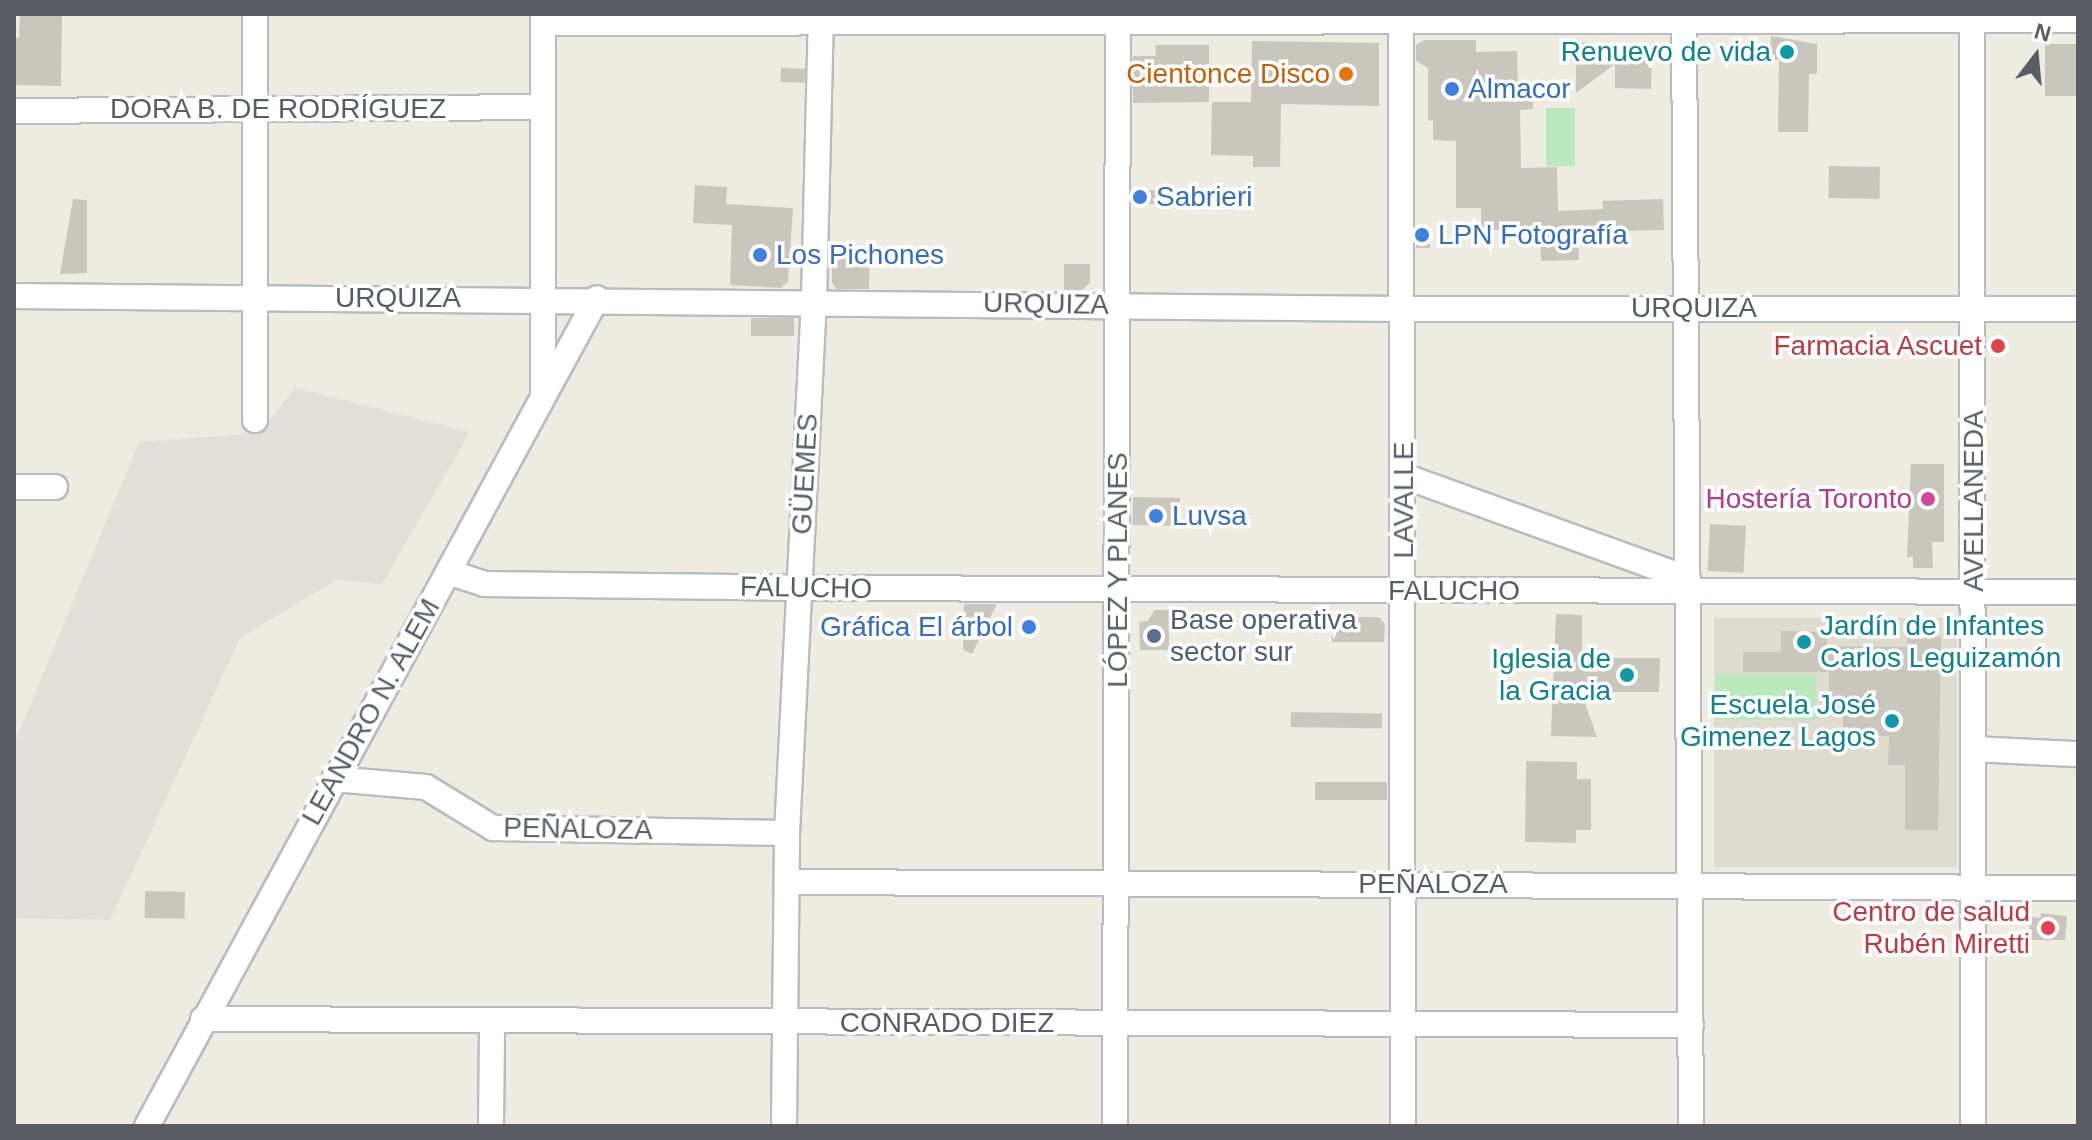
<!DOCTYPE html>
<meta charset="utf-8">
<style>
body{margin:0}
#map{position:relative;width:2092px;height:1140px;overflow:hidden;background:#eeece0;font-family:Helvetica,sans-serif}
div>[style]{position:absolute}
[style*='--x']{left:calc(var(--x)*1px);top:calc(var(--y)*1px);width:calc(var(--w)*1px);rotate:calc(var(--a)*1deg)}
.industrial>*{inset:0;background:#e1dfd8}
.education>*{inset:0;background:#dddccf;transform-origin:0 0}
.green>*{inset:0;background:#bae9be;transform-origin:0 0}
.building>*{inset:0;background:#c9c6bd;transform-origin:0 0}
.roads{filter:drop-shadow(2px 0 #b9bbc1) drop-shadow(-2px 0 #b9bbc1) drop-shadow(0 2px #b9bbc1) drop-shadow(0 -2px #b9bbc1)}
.minor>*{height:24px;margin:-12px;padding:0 12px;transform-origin:12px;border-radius:12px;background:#fff}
.dots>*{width:22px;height:22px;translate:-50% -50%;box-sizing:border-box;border:4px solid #fff;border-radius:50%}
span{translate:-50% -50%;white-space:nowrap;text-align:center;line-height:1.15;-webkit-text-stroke:7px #fff;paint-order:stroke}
.culture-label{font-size:28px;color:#0d838f}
.right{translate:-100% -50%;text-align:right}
.left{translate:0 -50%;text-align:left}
.food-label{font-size:28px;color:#c56008}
.shop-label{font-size:28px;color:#366cbe}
.street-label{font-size:28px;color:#595d63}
.health-label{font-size:28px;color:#be3a42}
.hotel-label{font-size:28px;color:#b23c85}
.service-label{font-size:28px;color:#4e5e75}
.frame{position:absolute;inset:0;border:16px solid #595d63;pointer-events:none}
.north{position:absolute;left:1996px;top:16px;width:80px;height:80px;-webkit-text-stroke:6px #fff;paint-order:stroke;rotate:16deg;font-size:22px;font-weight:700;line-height:32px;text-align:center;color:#595d63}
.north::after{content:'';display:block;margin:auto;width:28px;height:36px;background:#595d63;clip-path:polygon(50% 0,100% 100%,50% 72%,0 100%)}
</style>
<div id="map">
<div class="industrial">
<i style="clip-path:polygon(295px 388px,470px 432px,382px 584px,336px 580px,240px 638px,110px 920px,14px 918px,14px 744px,139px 442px,259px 433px)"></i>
</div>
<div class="education">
<i style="left:1714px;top:618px;width:243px;height:249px"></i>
</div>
<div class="green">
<i style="left:1546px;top:108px;width:29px;height:58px"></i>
<i style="left:1715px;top:675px;width:101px;height:45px"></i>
</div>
<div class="building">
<i style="clip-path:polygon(20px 14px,62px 14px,61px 86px,14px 85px,14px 37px,19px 38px)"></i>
<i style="clip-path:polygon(1771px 36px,1817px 44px,1817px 74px,1809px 74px,1808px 132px,1778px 132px,1779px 60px,1770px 60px)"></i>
<i style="clip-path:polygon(1424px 40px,1476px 40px,1476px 52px,1517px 51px,1518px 87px,1533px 87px,1533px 109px,1520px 110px,1521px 168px,1557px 167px,1558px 211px,1603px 209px,1602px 201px,1663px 199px,1664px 230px,1578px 232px,1579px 260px,1541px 261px,1540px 230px,1481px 230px,1481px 208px,1456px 208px,1456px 141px,1433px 140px,1433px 120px,1428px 121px,1428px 68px,1416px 61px,1416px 45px)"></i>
<i style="clip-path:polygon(1252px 41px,1379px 43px,1379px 106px,1281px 104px,1280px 167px,1253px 167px,1253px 156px,1211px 155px,1212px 102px,1251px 102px)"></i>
<i style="clip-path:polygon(1576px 42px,1652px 47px,1651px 89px,1615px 88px,1615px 64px,1576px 93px)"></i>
<i style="left:2045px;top:44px;width:33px;height:52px"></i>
<i style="clip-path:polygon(1155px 45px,1209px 45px,1209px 102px,1133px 103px,1133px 56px,1156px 56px)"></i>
<i style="left:781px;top:68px;width:24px;height:14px;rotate:2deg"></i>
<i style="left:1829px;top:166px;width:51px;height:32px;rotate:1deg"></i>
<i style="clip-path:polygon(695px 185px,727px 187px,726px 204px,793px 208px,788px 281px,781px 288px,730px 285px,732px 225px,693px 223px)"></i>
<i style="left:1133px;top:190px;width:22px;height:14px"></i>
<i style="clip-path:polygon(73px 199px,87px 200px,87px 273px,60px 274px)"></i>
<i style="left:1416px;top:230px;width:14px;height:18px"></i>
<i style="clip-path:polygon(832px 250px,870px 251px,869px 289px,837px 289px,832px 283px)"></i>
<i style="clip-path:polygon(1064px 264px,1090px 264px,1090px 283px,1082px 290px,1064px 290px)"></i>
<i style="left:751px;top:318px;width:43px;height:18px"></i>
<i style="clip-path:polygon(1911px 464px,1944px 464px,1944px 542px,1932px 542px,1933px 568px,1913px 568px,1913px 557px,1907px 557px)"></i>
<i style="left:1133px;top:497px;width:47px;height:28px;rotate:1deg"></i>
<i style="left:1710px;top:524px;width:36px;height:47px;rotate:3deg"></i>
<i style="clip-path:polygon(964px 604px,997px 604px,972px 654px,963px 650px)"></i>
<i style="clip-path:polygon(1154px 610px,1169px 610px,1169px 650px,1140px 650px,1139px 622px,1148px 621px)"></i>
<i style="clip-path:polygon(1556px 614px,1582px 615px,1582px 658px,1660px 658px,1659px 692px,1581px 692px,1597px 737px,1551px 736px)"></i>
<i style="clip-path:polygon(1333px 617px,1379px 617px,1385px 624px,1384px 642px,1332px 642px)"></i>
<i style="clip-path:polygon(1781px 631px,1827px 632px,1827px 646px,1907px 647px,1907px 636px,1941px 637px,1938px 830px,1905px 830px,1905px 765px,1888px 765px,1889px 736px,1843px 735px,1843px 707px,1829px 707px,1829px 672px,1743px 672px,1743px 652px,1781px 652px)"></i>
<i style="left:1291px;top:712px;width:91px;height:15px;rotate:1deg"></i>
<i style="clip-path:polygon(1526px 761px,1577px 762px,1577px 779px,1591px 779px,1591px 830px,1576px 830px,1576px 843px,1525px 842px)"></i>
<i style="left:1315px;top:782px;width:72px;height:18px"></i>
<i style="left:145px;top:891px;width:40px;height:27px;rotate:1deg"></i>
<i style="clip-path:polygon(2041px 913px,2067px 916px,2065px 940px,2028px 940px,2031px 917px,2040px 918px)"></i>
</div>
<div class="roads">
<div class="minor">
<i style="--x:255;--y:14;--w:406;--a:90"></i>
<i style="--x:1401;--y:19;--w:1107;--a:89.9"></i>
<i style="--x:1684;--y:19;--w:1107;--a:89.64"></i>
<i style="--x:1972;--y:21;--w:1105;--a:89.95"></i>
<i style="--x:543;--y:23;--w:1535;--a:-0.11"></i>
<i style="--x:14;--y:111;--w:528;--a:-0.43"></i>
<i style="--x:14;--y:296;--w:1389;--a:0.54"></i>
<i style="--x:1403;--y:309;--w:675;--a:0"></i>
<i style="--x:543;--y:395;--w:381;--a:-90"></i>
<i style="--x:1404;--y:476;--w:302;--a:19.9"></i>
<i style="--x:14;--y:487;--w:41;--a:0"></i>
<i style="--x:448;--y:572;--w:38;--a:18"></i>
<i style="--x:484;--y:584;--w:315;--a:0.7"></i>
<i style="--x:799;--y:588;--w:1279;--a:0.18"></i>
<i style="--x:1974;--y:749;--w:104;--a:2.8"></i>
<i style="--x:334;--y:779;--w:92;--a:5"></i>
<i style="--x:426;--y:787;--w:79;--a:31.5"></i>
<i style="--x:493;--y:828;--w:294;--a:1"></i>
<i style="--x:788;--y:882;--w:1290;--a:0.27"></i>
<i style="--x:203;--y:1019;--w:1488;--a:0.23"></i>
<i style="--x:147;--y:1126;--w:942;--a:-61.48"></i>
<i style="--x:491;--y:1126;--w:103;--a:-89.4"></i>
<i style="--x:784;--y:1126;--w:293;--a:-89.4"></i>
<i style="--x:787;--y:833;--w:534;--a:-87.1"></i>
<i style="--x:814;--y:300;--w:286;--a:-88.6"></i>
<i style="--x:1115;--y:1126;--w:1112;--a:-89.85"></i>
</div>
</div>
<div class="dots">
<i style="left:1787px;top:52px;background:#0f9aa8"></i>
<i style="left:1346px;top:74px;background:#e8710a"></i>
<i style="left:1452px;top:89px;background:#3f7fe0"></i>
<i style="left:1140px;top:197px;background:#3f7fe0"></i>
<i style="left:1422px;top:235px;background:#3f7fe0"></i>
<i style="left:760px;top:255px;background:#3f7fe0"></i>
<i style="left:1998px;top:346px;background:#e0444e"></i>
<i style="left:1928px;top:499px;background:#d1479c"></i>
<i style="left:1156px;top:516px;background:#3f7fe0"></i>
<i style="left:1029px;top:627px;background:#3f7fe0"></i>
<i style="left:1154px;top:636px;background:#5c6f8a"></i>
<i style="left:1804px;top:642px;background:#0f9aa8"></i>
<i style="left:1627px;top:675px;background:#0f9aa8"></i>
<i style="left:1892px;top:721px;background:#0f9aa8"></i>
<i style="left:2048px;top:928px;background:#e0444e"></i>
</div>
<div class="culture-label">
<span class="right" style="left:1771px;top:52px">Renuevo de vida</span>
<span class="left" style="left:1820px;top:642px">Jardín de Infantes<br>Carlos Leguizamón</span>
<span class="right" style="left:1611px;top:675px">Iglesia de<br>la Gracia</span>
<span class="right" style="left:1876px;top:721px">Escuela José<br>Gimenez Lagos</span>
</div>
<div class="food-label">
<span class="right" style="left:1330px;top:74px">Cientonce Disco</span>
</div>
<div class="shop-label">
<span class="left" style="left:1468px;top:89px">Almacor</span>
<span class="left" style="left:1156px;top:197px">Sabrieri</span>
<span class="left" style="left:1438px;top:235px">LPN Fotografía</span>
<span class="left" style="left:776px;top:255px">Los Pichones</span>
<span class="left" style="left:1172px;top:516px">Luvsa</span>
<span class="right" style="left:1013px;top:627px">Gráfica El árbol</span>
</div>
<div class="street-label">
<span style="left:278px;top:109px">DORA B. DE RODRÍGUEZ</span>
<span style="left:398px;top:298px">URQUIZA</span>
<span style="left:1046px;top:304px;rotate:1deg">URQUIZA</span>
<span style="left:1694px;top:308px">URQUIZA</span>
<span style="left:805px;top:474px;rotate:-87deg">GÜEMES</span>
<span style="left:1404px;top:500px;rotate:-90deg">LAVALLE</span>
<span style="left:1974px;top:501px;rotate:-90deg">AVELLANEDA</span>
<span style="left:1118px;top:570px;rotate:-90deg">LÓPEZ Y PLANES</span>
<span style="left:806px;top:588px;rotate:1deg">FALUCHO</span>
<span style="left:1454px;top:591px">FALUCHO</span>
<span style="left:371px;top:712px;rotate:-61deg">LEANDRO N. ALEM</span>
<span style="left:578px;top:829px;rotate:1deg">PEÑALOZA</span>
<span style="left:1433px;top:884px">PEÑALOZA</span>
<span style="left:947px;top:1023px">CONRADO DIEZ</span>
</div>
<div class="health-label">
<span class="right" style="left:1982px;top:346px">Farmacia Ascuet</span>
<span class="right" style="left:2030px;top:928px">Centro de salud<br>Rubén Miretti</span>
</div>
<div class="hotel-label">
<span class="right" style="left:1912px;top:499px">Hostería Toronto</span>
</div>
<div class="service-label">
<span class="left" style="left:1170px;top:636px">Base operativa<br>sector sur</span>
</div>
<div class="frame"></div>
<div class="north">N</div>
</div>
